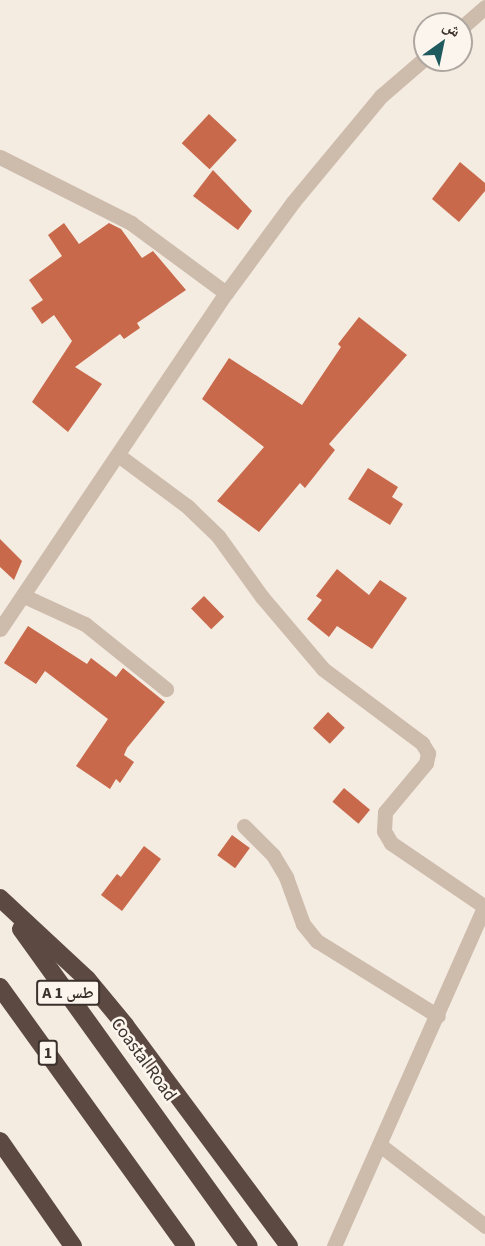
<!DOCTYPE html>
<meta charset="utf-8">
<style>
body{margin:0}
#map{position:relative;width:485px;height:1246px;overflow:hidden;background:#f4ebe1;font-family:"Source Sans 3","Noto Naskh Arabic",sans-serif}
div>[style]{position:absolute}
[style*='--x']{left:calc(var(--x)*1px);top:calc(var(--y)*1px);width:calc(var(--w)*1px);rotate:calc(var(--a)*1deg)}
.building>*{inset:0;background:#c8694b;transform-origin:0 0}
.minor>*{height:15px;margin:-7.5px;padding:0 7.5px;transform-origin:7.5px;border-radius:7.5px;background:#cdbbac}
.highway>*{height:18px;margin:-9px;padding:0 9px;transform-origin:9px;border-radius:9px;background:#5c4a42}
span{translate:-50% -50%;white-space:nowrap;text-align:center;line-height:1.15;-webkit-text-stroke:5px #fbf5ee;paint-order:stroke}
.shield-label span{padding:2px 4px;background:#fbf5ee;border:2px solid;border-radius:4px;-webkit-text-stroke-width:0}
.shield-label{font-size:16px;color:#3b302b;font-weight:700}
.street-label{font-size:18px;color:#3b302b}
.north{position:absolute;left:413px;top:12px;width:60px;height:60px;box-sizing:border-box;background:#fbf5ee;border:2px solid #aea6a0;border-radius:50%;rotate:33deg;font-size:16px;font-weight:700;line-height:24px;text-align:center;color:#3b302b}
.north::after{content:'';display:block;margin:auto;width:21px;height:27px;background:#1f5a5e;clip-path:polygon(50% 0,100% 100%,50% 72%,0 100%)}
</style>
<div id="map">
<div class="building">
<i style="left:209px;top:114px;width:38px;height:40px;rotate:43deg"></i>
<i style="clip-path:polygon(460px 162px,485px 183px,485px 191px,459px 222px,432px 199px)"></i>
<i style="clip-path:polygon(213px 170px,252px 211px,238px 230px,193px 196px)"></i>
<i style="clip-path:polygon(64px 223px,79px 244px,109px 223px,121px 229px,142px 258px,153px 251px,186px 290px,137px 323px,140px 328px,124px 339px,120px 334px,75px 367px,102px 384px,68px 432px,32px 402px,72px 341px,54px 315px,42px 324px,31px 308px,43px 300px,29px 280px,62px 256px,48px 235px)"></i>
<i style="clip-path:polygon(359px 317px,407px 355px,329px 444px,335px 450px,305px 488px,300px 483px,259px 532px,217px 501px,264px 447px,202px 399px,229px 358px,302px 405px,341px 347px,338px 344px)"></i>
<i style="clip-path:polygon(368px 468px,398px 487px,392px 497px,403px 504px,390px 525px,348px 499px)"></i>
<i style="clip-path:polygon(0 539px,22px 561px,14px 580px,0 567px)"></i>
<i style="clip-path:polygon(337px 569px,369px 595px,380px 580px,407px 598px,372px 649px,337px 626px,329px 637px,307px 619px,322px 600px,316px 596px)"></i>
<i style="left:204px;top:596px;width:29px;height:18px;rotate:46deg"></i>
<i style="clip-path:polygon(28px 626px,87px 664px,91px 658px,116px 677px,123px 668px,165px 702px,127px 748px,124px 755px,134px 762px,120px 783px,116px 779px,110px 789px,76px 766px,108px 719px,45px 671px,36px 684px,4px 663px)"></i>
<i style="left:328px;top:712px;width:23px;height:22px;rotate:43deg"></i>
<i style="left:344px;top:788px;width:34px;height:18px;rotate:40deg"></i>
<i style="left:232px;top:835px;width:22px;height:25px;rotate:36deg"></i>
<i style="clip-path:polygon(144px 846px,161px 859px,122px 911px,101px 895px,117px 874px,121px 877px)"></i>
</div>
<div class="minor">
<i style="--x:461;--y:28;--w:32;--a:-41"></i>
<i style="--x:0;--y:157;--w:147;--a:26.7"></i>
<i style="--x:131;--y:223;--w:118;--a:36.4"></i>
<i style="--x:118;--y:455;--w:86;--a:36.5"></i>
<i style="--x:187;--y:506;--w:43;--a:44.1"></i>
<i style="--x:218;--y:536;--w:75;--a:54.2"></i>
<i style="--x:262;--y:597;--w:94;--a:49.7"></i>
<i style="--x:323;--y:669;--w:124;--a:36.8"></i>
<i style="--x:422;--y:743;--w:12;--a:59"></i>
<i style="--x:428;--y:753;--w:10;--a:101"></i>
<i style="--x:426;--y:763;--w:64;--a:129.9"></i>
<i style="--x:385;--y:812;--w:19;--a:93"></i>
<i style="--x:384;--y:831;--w:14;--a:60"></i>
<i style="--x:391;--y:843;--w:114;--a:34.2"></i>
<i style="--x:24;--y:596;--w:67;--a:24.7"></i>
<i style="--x:85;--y:624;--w:104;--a:38.7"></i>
<i style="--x:0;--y:629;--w:405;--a:-56.1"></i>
<i style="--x:226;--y:293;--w:113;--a:-53.6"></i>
<i style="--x:293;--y:202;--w:138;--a:-50.3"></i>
<i style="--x:381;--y:96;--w:58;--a:-40.8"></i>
<i style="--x:244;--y:826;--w:41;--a:45"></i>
<i style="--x:273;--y:855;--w:26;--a:59"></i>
<i style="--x:286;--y:877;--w:50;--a:70.1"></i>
<i style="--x:303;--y:924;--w:22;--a:51"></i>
<i style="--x:317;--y:941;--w:142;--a:31.8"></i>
<i style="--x:380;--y:1145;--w:133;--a:37.6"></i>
<i style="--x:334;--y:1246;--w:372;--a:-66.1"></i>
</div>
<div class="highway">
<i style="--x:0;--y:898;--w:119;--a:43"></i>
<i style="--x:87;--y:979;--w:60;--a:50.4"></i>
<i style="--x:125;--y:1025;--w:275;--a:53.4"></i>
<i style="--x:21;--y:929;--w:390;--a:54.3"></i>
<i style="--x:0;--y:987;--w:319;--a:54.3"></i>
<i style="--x:0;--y:1141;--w:128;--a:55.2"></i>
</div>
<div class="shield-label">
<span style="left:68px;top:993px">A 1 طس</span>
<span style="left:48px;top:1053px">1</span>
</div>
<div class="street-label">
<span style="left:143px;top:1060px;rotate:54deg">Coastal Road</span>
</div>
<div class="north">ش</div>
</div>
